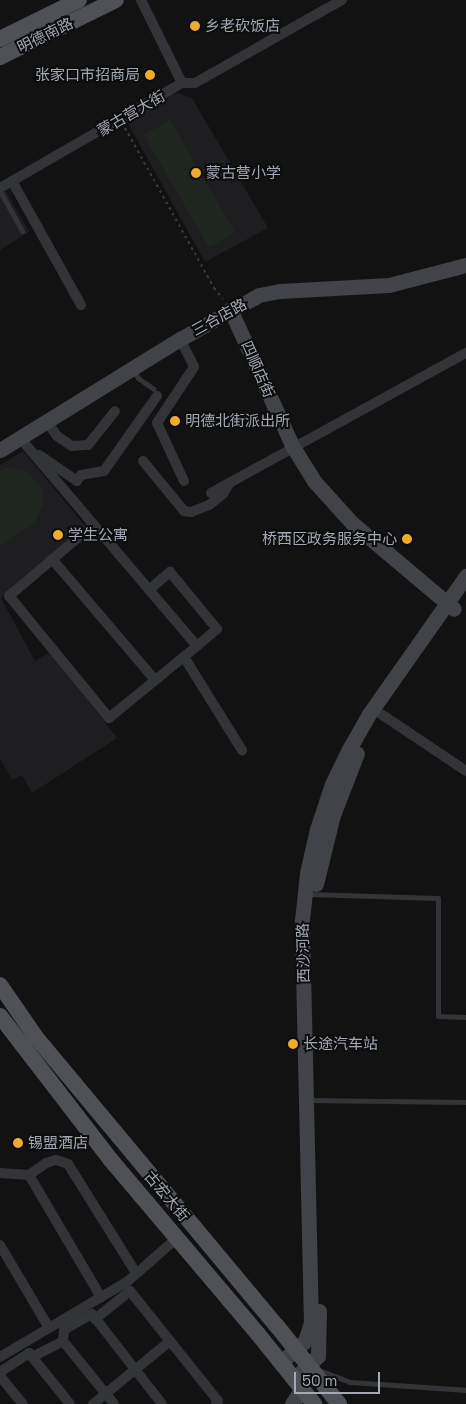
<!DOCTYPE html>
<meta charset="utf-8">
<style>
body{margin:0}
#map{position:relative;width:466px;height:1404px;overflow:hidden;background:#121213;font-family:"Space Grotesk","Noto Sans SC",sans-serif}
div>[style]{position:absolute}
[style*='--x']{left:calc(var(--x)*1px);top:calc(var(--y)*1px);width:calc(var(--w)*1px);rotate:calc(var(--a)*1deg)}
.built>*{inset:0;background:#1e1e20}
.green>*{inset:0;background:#1e261f;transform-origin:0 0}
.path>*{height:2px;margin-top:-1px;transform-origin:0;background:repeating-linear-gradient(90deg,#393b3f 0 2.5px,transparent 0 6.5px)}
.lane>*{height:5px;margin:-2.5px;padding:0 2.5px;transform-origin:2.5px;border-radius:2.5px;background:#333438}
.street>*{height:10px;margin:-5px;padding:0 5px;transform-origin:5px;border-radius:5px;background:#333438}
.secondary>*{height:15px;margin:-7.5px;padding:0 7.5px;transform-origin:7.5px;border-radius:7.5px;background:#414348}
.primary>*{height:16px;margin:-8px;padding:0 8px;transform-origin:8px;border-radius:8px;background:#4f5157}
.dots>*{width:14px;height:14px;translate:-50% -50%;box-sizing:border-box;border:2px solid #0d0d0e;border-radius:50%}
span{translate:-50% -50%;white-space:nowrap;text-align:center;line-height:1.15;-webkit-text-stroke:4px #0d0d0e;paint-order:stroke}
.poi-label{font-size:15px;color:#a3a9b4}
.left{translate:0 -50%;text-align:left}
.right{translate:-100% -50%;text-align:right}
.street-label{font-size:15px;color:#a3a9b4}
.scale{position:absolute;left:294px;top:1372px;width:86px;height:22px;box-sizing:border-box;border:2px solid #a3a9b4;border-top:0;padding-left:6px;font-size:15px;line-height:18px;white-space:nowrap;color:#a3a9b4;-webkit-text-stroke:4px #0d0d0e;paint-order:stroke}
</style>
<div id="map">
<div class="built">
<i style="clip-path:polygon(172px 91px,192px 98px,268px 228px,205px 262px,125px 118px)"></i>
<i style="clip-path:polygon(6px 191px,29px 232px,0 250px,0 194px)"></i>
<i style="clip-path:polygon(23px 451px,86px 527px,1px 598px,35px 661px,50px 652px,117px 738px,32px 793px,22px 775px,12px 780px,0 758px,0 465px)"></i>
</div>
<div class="green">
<i style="left:170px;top:120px;width:130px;height:30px;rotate:60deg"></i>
<i style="clip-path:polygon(5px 468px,17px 469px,29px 473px,42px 489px,44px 503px,35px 522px,0 545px,0 471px)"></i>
</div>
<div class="path">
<i style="--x:125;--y:128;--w:183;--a:60.9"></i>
<i style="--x:214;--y:288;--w:14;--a:51"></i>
</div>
<div class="lane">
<i style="--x:0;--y:191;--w:46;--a:61.2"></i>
<i style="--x:133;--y:369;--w:10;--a:61"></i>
<i style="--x:138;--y:378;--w:19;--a:35"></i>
<i style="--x:308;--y:894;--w:130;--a:1.8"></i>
<i style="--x:438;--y:898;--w:118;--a:90"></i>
<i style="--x:438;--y:1016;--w:28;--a:2"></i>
<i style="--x:307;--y:1100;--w:159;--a:0.7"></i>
<i style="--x:319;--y:1370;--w:33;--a:21"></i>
<i style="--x:350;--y:1382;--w:116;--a:3.9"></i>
</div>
<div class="street">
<i style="--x:182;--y:83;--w:13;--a:0"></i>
<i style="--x:195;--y:83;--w:169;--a:-29.5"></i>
<i style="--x:12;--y:181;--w:142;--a:60.9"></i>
<i style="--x:0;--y:188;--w:210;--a:-30"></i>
<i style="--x:182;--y:83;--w:93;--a:-116.3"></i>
<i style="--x:180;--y:339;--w:31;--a:63"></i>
<i style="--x:194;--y:367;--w:67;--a:123.5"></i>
<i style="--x:157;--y:423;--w:64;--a:65"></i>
<i style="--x:47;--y:422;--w:17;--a:54"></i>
<i style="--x:57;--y:436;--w:18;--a:34"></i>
<i style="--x:72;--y:446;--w:16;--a:-4"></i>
<i style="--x:88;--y:445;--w:43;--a:-51.5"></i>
<i style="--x:20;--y:438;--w:273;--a:49.6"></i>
<i style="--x:197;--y:646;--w:114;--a:140.7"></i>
<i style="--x:109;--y:718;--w:158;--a:-129.3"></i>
<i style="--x:9;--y:596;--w:110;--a:-40.2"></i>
<i style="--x:39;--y:455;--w:46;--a:34.4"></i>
<i style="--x:77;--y:481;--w:7;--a:-56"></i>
<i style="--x:81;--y:475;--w:23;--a:-10"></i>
<i style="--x:104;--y:471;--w:92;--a:-54.8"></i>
<i style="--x:143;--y:461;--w:65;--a:50.6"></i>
<i style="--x:184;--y:511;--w:7;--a:8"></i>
<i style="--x:191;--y:512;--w:19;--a:-21"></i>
<i style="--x:209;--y:505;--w:18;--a:-38"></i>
<i style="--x:223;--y:494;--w:12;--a:-59"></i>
<i style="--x:211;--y:493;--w:291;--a:-28.8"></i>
<i style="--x:52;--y:559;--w:159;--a:49.6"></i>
<i style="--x:149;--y:590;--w:28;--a:-41"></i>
<i style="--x:170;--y:572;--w:74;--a:50.5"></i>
<i style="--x:217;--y:629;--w:26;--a:140"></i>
<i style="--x:184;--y:657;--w:110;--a:58.1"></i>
<i style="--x:381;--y:714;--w:102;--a:33.8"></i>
<i style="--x:0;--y:1173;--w:29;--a:4"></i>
<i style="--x:29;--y:1175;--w:21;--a:-35"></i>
<i style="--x:46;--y:1163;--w:10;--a:-17"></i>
<i style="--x:56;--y:1160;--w:13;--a:18"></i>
<i style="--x:68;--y:1164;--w:128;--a:58"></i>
<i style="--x:29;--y:1175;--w:142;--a:59.5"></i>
<i style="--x:0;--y:1245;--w:96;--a:59.4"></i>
<i style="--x:95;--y:1319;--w:45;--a:-38.7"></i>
<i style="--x:130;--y:1291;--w:141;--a:51.3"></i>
<i style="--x:218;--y:1401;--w:4;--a:124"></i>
<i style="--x:63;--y:1341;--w:11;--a:-85"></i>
<i style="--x:64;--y:1330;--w:32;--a:-30"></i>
<i style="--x:92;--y:1314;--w:114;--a:52.1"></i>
<i style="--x:0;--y:1357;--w:149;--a:-30.7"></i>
<i style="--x:128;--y:1281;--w:64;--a:-41.2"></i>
<i style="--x:32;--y:1357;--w:35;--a:-27"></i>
<i style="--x:63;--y:1341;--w:81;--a:51"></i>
<i style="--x:0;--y:1372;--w:35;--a:-33"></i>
<i style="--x:29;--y:1353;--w:65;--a:51.2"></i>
<i style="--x:0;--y:1376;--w:36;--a:51"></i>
<i style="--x:93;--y:1404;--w:99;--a:-39.3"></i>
</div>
<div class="secondary">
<i style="--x:230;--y:309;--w:152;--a:65.5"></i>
<i style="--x:293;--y:447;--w:40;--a:58"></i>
<i style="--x:314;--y:481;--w:57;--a:47.9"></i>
<i style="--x:352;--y:523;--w:133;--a:40.1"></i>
<i style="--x:0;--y:450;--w:211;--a:-31.7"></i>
<i style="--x:180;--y:339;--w:90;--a:-29.1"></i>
<i style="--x:259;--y:295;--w:21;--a:-11"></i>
<i style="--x:280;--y:291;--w:109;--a:-3.2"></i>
<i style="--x:389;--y:285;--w:80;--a:-14.6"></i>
<i style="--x:316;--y:884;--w:71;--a:-76.2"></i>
<i style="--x:333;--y:815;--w:66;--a:-68.8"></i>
<i style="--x:281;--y:1362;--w:32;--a:-41"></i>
<i style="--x:305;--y:1341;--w:19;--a:-72"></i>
<i style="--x:311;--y:1323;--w:403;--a:-91.3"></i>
<i style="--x:302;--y:920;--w:47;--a:-83.9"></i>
<i style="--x:307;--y:873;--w:45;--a:-77.2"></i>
<i style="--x:317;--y:829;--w:47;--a:-71.6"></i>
<i style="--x:332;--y:784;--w:37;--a:-64"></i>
<i style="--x:348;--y:751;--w:43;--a:-60.4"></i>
<i style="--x:369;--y:714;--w:169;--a:-54.9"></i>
<i style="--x:294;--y:1379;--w:33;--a:-44"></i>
<i style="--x:318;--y:1356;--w:45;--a:-88.7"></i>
<i style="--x:292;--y:1404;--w:19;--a:-58"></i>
</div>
<div class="primary">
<i style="--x:0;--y:39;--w:88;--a:-26.3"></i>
<i style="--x:0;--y:57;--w:129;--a:-26.2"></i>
<i style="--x:0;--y:985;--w:62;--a:55.5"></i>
<i style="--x:35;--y:1036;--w:378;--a:50.2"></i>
<i style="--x:277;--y:1326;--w:100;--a:51.5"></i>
<i style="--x:0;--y:1016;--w:180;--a:52.4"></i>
<i style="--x:110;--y:1159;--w:229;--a:49.8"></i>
<i style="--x:258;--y:1334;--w:90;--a:51.3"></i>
</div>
<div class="dots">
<i style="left:195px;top:26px;background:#efab2e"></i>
<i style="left:150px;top:75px;background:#efab2e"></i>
<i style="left:196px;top:173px;background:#efab2e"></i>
<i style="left:175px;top:421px;background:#efab2e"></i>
<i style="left:58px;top:535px;background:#efab2e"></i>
<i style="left:407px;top:539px;background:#efab2e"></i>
<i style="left:293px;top:1044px;background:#efab2e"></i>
<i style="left:18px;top:1143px;background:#efab2e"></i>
</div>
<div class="poi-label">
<span class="left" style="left:205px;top:26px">乡老砍饭店</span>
<span class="right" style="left:140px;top:75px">张家口市招商局</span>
<span class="left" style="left:206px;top:173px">蒙古营小学</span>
<span class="left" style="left:185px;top:421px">明德北街派出所</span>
<span class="left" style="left:68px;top:535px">学生公寓</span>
<span class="right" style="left:397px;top:539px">桥西区政务服务中心</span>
<span class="left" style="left:303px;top:1044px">长途汽车站</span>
<span class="left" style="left:28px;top:1143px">锡盟酒店</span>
</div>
<div class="street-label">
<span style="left:45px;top:35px;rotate:-26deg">明德南路</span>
<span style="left:131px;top:113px;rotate:-30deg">蒙古营大街</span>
<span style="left:219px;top:317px;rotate:-29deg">三合店路</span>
<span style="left:258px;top:369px;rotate:66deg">四顺店街</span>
<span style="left:303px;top:953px;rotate:-91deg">西沙河路</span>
<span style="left:167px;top:1196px;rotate:50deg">古宏大街</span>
</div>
<div class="scale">50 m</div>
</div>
